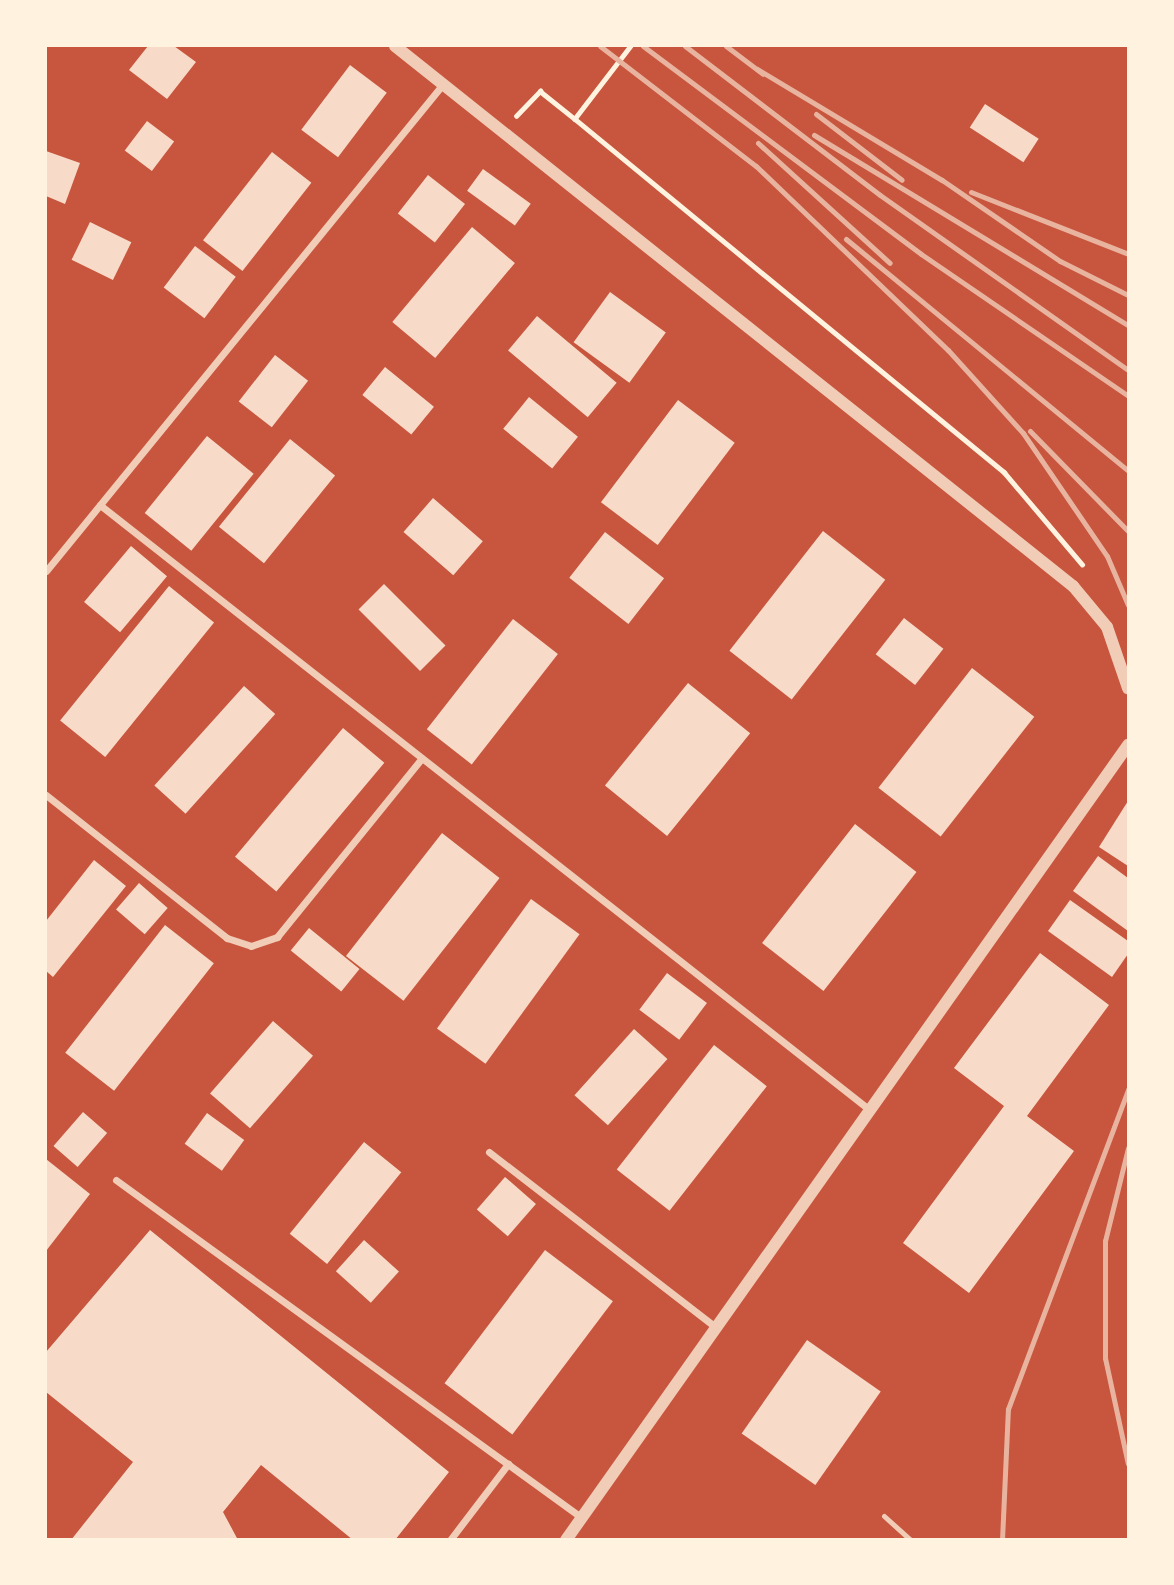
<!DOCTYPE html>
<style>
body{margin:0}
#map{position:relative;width:1174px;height:1585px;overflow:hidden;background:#c8553d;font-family:"Source Sans 3",sans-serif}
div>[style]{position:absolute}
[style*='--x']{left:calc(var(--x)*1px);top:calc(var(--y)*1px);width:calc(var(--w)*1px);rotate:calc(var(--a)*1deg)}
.building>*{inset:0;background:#f7dbc8;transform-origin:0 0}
.path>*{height:4.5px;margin:-2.25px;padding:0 2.25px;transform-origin:2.25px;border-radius:2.25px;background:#fff3e0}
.service>*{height:5px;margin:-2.5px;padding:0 2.5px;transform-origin:2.5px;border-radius:2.5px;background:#f1ccb7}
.minor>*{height:7px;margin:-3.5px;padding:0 3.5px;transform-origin:3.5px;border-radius:3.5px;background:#f1ccb7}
.tertiary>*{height:12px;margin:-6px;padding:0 6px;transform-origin:6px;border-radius:6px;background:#f1ccb7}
.rail>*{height:5px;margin:-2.5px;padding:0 2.5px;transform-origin:2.5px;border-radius:2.5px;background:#e9b49f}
span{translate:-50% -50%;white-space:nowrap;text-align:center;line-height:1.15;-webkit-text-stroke:7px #fff3e0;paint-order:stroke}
.frame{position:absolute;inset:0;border:47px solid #fff3e0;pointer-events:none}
</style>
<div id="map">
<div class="building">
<i style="clip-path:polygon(148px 46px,174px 46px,196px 62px,167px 99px,129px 70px)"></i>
<i style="left:350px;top:65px;width:46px;height:81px;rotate:37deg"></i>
<i style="left:985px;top:104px;width:64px;height:28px;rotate:33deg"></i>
<i style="left:147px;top:121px;width:34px;height:37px;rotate:37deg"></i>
<i style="clip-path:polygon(46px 151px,80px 163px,65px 204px,46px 196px)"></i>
<i style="left:272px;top:152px;width:50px;height:112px;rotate:38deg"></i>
<i style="left:483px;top:169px;width:59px;height:27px;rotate:36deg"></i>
<i style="left:428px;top:175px;width:47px;height:49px;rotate:38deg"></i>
<i style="left:90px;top:222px;width:46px;height:42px;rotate:26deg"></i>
<i style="left:472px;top:227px;width:56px;height:124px;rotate:40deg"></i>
<i style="left:195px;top:246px;width:51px;height:52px;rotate:37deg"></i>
<i style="left:610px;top:292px;width:69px;height:62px;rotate:36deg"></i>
<i style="left:537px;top:316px;width:104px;height:45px;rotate:40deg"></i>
<i style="left:275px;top:355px;width:42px;height:59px;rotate:38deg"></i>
<i style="left:385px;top:367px;width:63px;height:36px;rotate:39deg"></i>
<i style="left:529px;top:397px;width:63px;height:41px;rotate:39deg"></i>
<i style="left:678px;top:400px;width:71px;height:128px;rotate:37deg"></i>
<i style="left:207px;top:436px;width:60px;height:99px;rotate:39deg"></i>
<i style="left:290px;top:439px;width:58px;height:113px;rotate:39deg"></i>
<i style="left:433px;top:498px;width:66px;height:45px;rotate:41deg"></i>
<i style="left:823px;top:531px;width:79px;height:152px;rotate:38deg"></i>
<i style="left:605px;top:532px;width:75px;height:58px;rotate:38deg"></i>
<i style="left:131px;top:546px;width:47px;height:73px;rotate:40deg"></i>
<i style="left:384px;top:584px;width:87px;height:36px;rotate:45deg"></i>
<i style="left:169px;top:586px;width:58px;height:173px;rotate:39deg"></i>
<i style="left:904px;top:618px;width:50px;height:46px;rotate:38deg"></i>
<i style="left:513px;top:619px;width:57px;height:140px;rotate:38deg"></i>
<i style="left:972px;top:668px;width:79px;height:152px;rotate:38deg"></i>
<i style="left:688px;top:683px;width:80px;height:132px;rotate:39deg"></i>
<i style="left:244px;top:686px;width:42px;height:134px;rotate:42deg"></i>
<i style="left:343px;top:728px;width:54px;height:168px;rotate:40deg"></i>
<i style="clip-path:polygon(1128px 801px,1128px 866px,1099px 847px)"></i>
<i style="left:855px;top:824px;width:78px;height:151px;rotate:38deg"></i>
<i style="left:442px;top:833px;width:73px;height:156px;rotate:38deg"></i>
<i style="clip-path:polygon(1098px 856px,1128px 878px,1128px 931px,1073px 891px)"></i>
<i style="clip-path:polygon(94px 860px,126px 886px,53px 977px,46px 971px,46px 921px)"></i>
<i style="left:139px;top:883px;width:38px;height:35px;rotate:41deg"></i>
<i style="left:531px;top:899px;width:60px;height:160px;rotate:36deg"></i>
<i style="clip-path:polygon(1070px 900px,1128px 941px,1128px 954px,1112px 977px,1048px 931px)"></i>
<i style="left:165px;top:925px;width:62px;height:162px;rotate:38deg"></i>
<i style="left:309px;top:928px;width:65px;height:29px;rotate:39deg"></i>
<i style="clip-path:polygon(1040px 953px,1109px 1005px,1027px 1116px,1074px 1151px,969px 1293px,903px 1243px,1004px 1106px,954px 1068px)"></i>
<i style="left:667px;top:973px;width:50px;height:46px;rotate:37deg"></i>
<i style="left:273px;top:1021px;width:53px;height:96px;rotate:41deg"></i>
<i style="left:634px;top:1029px;width:45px;height:89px;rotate:42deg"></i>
<i style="left:714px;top:1045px;width:67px;height:158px;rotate:38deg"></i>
<i style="left:83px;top:1112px;width:32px;height:45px;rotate:41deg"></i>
<i style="left:207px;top:1113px;width:46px;height:38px;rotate:36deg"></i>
<i style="left:364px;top:1142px;width:48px;height:118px;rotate:39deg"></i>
<i style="clip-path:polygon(46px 1159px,90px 1194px,46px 1251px)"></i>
<i style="left:505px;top:1177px;width:41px;height:43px;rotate:41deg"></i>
<i style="clip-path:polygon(150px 1230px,449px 1472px,395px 1540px,353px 1540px,261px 1465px,223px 1512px,238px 1540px,71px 1540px,133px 1462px,46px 1392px,46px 1352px)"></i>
<i style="left:364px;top:1240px;width:47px;height:42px;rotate:42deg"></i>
<i style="left:545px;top:1250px;width:85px;height:167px;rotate:37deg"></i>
<i style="left:807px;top:1340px;width:90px;height:114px;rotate:35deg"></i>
</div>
<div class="path">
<i style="--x:631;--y:46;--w:92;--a:127.5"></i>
<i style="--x:575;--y:119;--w:556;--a:39.45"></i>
<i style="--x:1004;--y:472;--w:121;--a:49.7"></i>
<i style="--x:516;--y:116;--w:35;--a:-46"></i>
<i style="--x:540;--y:91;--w:45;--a:38.7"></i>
</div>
<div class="service">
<i style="--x:884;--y:1516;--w:36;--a:42"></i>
</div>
<div class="minor">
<i style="--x:100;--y:505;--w:979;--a:38.16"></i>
<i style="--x:46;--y:571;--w:628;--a:-50.81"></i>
<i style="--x:46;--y:795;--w:231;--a:38.3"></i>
<i style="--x:227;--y:938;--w:25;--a:18"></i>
<i style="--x:251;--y:946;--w:28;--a:-19"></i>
<i style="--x:277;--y:937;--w:230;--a:-51"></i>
<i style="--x:489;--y:1152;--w:288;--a:37.7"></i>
<i style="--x:116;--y:1180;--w:576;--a:35.95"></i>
<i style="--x:450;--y:1540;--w:96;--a:-52.7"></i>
</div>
<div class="tertiary">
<i style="--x:395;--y:46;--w:867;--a:38.54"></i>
<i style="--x:1073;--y:586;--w:53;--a:50.3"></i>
<i style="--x:1107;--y:627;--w:65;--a:71"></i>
<i style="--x:566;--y:1540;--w:974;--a:-54.74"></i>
</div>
<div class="rail">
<i style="--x:600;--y:46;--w:197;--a:37.6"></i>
<i style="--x:756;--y:166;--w:266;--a:43.8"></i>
<i style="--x:948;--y:350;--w:112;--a:47.9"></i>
<i style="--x:1023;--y:433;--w:149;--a:55.7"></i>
<i style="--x:1107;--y:556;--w:53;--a:66.8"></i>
<i style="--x:643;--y:46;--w:347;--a:36.8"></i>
<i style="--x:921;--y:254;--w:251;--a:34.4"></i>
<i style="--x:685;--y:46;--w:245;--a:37.4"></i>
<i style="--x:880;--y:195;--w:304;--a:35.2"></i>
<i style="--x:726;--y:46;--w:46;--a:37.1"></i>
<i style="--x:757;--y:69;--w:216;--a:31"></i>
<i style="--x:942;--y:180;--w:143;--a:34.5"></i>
<i style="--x:1060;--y:261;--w:76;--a:26.6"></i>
<i style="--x:816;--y:114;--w:108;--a:37.5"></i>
<i style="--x:814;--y:135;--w:367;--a:31.2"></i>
<i style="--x:758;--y:143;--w:178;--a:42.3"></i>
<i style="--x:971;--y:192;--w:169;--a:21.5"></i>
<i style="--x:846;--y:239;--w:365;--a:39.4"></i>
<i style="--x:1030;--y:431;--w:140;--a:45.6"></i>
<i style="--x:1128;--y:1148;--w:96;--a:103.9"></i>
<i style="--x:1105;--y:1241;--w:117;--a:90"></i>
<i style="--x:1105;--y:1358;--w:108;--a:77.8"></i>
<i style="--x:1002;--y:1540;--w:131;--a:-87.4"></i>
<i style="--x:1008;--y:1409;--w:342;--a:-69.4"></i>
</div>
<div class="frame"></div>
</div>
